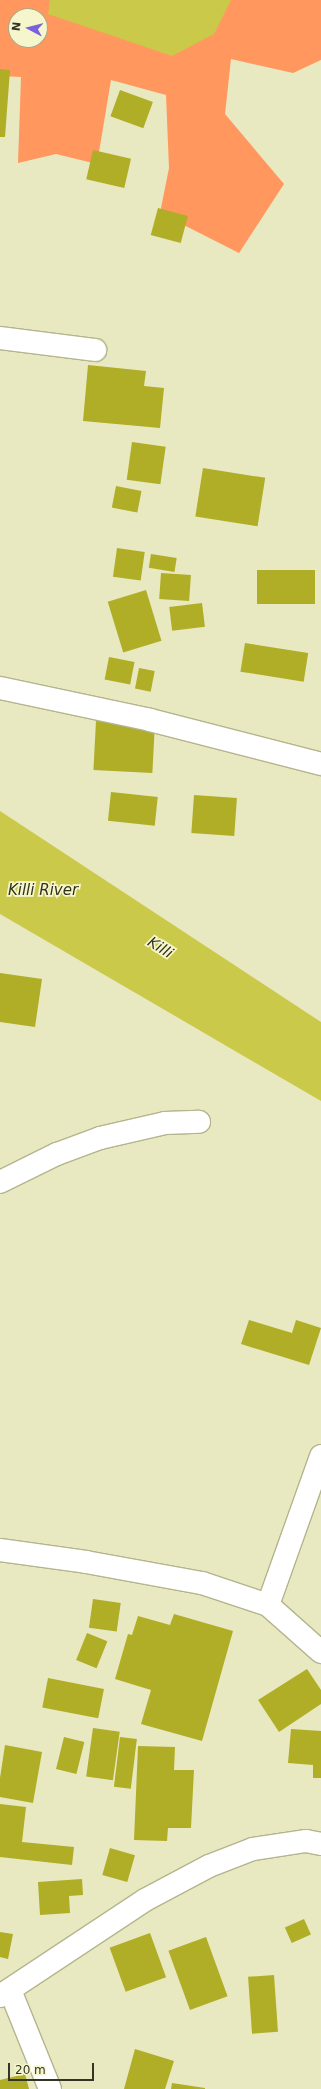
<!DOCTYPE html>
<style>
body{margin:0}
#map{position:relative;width:321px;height:2089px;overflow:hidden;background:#e8e9c0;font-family:"DejaVu Sans",sans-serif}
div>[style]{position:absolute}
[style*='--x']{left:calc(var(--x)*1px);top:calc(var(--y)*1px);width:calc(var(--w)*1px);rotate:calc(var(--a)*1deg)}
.green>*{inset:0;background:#ff975e}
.water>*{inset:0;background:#cbc949}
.building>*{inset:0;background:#b0ad26;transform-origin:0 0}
.roads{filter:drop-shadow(1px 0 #b4b48d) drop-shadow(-1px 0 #b4b48d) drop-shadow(0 1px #b4b48d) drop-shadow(0 -1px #b4b48d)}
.street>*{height:22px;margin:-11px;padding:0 11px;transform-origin:11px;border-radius:11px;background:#fff}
.secondary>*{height:22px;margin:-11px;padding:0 11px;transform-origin:11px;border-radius:11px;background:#fff}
span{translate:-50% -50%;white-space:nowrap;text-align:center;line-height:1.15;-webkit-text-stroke:3.5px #f6f6cd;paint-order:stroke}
.water-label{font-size:15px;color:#32321c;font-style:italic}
.north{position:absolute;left:8px;top:8px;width:40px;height:40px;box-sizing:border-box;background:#f6f6cd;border:1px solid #a8a88a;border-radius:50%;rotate:277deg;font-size:11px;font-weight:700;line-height:16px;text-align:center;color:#343425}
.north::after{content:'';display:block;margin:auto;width:14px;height:18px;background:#7a62dd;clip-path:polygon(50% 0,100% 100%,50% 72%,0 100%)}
.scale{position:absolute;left:8px;top:2063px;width:86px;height:18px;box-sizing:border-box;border:2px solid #343425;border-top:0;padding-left:5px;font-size:12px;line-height:14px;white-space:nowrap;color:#343425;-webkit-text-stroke:3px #f6f6cd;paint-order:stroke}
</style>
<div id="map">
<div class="green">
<i style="clip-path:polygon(evenodd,0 0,321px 0,321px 60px,293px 73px,231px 59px,225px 114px,284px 184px,239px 253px,160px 213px,169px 168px,166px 95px,111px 80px,97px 164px,56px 154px,18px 163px,21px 77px,0 76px,0 0,16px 16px,40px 16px,40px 40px,16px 40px,16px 16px)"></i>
</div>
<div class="water">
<i style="clip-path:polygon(50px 0,231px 0,214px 34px,172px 56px,48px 14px)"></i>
<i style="clip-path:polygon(0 811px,321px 1022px,321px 1101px,0 914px)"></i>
</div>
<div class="building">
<i style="clip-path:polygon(0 69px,10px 70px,5px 137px,0 137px)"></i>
<i style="left:120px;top:90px;width:35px;height:28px;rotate:20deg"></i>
<i style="left:93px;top:150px;width:39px;height:30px;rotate:13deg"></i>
<i style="left:158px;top:208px;width:31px;height:28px;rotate:15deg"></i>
<i style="clip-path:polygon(88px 365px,146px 371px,144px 386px,164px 388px,160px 428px,83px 421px)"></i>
<i style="left:132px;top:442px;width:34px;height:38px;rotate:8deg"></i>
<i style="left:203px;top:468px;width:63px;height:49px;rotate:9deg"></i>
<i style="left:116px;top:486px;width:26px;height:22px;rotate:11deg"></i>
<i style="left:117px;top:548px;width:28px;height:29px;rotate:8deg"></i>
<i style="left:151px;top:554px;width:26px;height:14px;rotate:9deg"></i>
<i style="left:257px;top:570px;width:58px;height:34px"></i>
<i style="left:161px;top:573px;width:30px;height:26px;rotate:4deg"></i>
<i style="left:146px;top:590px;width:53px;height:40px;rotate:73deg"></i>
<i style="left:202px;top:603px;width:24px;height:33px;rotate:83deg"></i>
<i style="left:245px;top:643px;width:64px;height:29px;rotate:9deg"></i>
<i style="left:109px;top:657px;width:26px;height:23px;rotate:11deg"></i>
<i style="left:139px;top:668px;width:16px;height:21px;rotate:11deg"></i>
<i style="left:96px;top:721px;width:59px;height:49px;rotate:3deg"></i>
<i style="left:111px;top:792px;width:47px;height:29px;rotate:6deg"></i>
<i style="left:194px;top:795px;width:43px;height:38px;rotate:4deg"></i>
<i style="clip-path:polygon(0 973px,42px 979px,35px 1027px,0 1022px)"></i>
<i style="clip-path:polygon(249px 1320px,292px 1333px,296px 1320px,321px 1328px,309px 1365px,241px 1344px)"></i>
<i style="left:93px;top:1599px;width:28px;height:29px;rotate:8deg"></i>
<i style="clip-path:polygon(174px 1614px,233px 1631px,202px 1741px,141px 1724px,151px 1690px,115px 1679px,128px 1634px,132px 1635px,138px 1616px,170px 1625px)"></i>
<i style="left:87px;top:1633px;width:22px;height:29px;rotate:22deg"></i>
<i style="clip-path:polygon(307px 1669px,321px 1690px,321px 1704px,279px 1732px,258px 1700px)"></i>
<i style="left:48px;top:1678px;width:57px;height:30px;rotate:11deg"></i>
<i style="left:93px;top:1728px;width:27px;height:49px;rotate:8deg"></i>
<i style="clip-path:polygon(291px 1729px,321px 1731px,321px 1778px,313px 1778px,313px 1765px,288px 1763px)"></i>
<i style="left:64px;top:1737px;width:21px;height:33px;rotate:14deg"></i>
<i style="left:120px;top:1737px;width:17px;height:50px;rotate:7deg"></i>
<i style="clip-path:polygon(5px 1745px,42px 1752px,33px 1803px,0 1797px,0 1778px)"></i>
<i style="clip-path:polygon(138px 1746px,175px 1747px,174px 1770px,194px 1770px,191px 1828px,168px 1828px,167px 1841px,134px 1840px)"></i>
<i style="clip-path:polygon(0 1804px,26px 1807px,22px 1842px,74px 1847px,72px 1865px,0 1857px)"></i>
<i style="left:110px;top:1848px;width:26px;height:28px;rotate:16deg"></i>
<i style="clip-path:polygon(82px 1879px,83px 1895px,69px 1896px,70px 1913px,40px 1915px,38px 1882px)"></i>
<i style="left:304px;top:1919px;width:17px;height:21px;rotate:66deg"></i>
<i style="clip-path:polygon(0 1932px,13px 1934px,8px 1959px,0 1957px)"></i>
<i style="left:150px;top:1933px;width:47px;height:43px;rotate:70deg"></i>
<i style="left:206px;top:1937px;width:63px;height:40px;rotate:70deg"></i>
<i style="left:274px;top:1975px;width:57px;height:26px;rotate:86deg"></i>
<i style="clip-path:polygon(135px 2049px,174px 2061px,165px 2089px,124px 2089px)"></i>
<i style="clip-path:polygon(25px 2074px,29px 2089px,0 2089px,0 2080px)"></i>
<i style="clip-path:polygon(172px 2083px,205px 2088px,205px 2089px,171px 2089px)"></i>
</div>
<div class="roads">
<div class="street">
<i style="--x:0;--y:338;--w:96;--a:7.2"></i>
<i style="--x:0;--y:688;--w:153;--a:12"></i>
<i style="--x:150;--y:720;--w:177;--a:14.4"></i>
<i style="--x:0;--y:1182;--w:64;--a:-26.2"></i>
<i style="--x:57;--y:1154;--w:46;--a:-20.4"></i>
<i style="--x:100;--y:1138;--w:67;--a:-13"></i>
<i style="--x:165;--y:1123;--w:34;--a:-2"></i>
<i style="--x:0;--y:1550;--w:87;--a:7.9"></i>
<i style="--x:86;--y:1562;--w:118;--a:10.3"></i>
<i style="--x:202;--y:1583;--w:70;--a:18.4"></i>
<i style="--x:268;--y:1605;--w:71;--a:41.6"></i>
<i style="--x:268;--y:1605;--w:158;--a:-70.4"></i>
<i style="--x:10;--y:1990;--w:107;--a:68"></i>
</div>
<div class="secondary">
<i style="--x:0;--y:1996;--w:174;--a:-33.5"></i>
<i style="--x:145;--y:1900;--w:72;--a:-28"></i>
<i style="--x:209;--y:1866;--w:47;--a:-21.1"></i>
<i style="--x:253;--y:1849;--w:54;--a:-8.6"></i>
<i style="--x:306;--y:1841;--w:15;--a:11"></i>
</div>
</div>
<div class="water-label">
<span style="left:43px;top:891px">Killi River</span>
<span style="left:160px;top:948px;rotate:33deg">Killi</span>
</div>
<div class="north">N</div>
<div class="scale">20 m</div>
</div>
